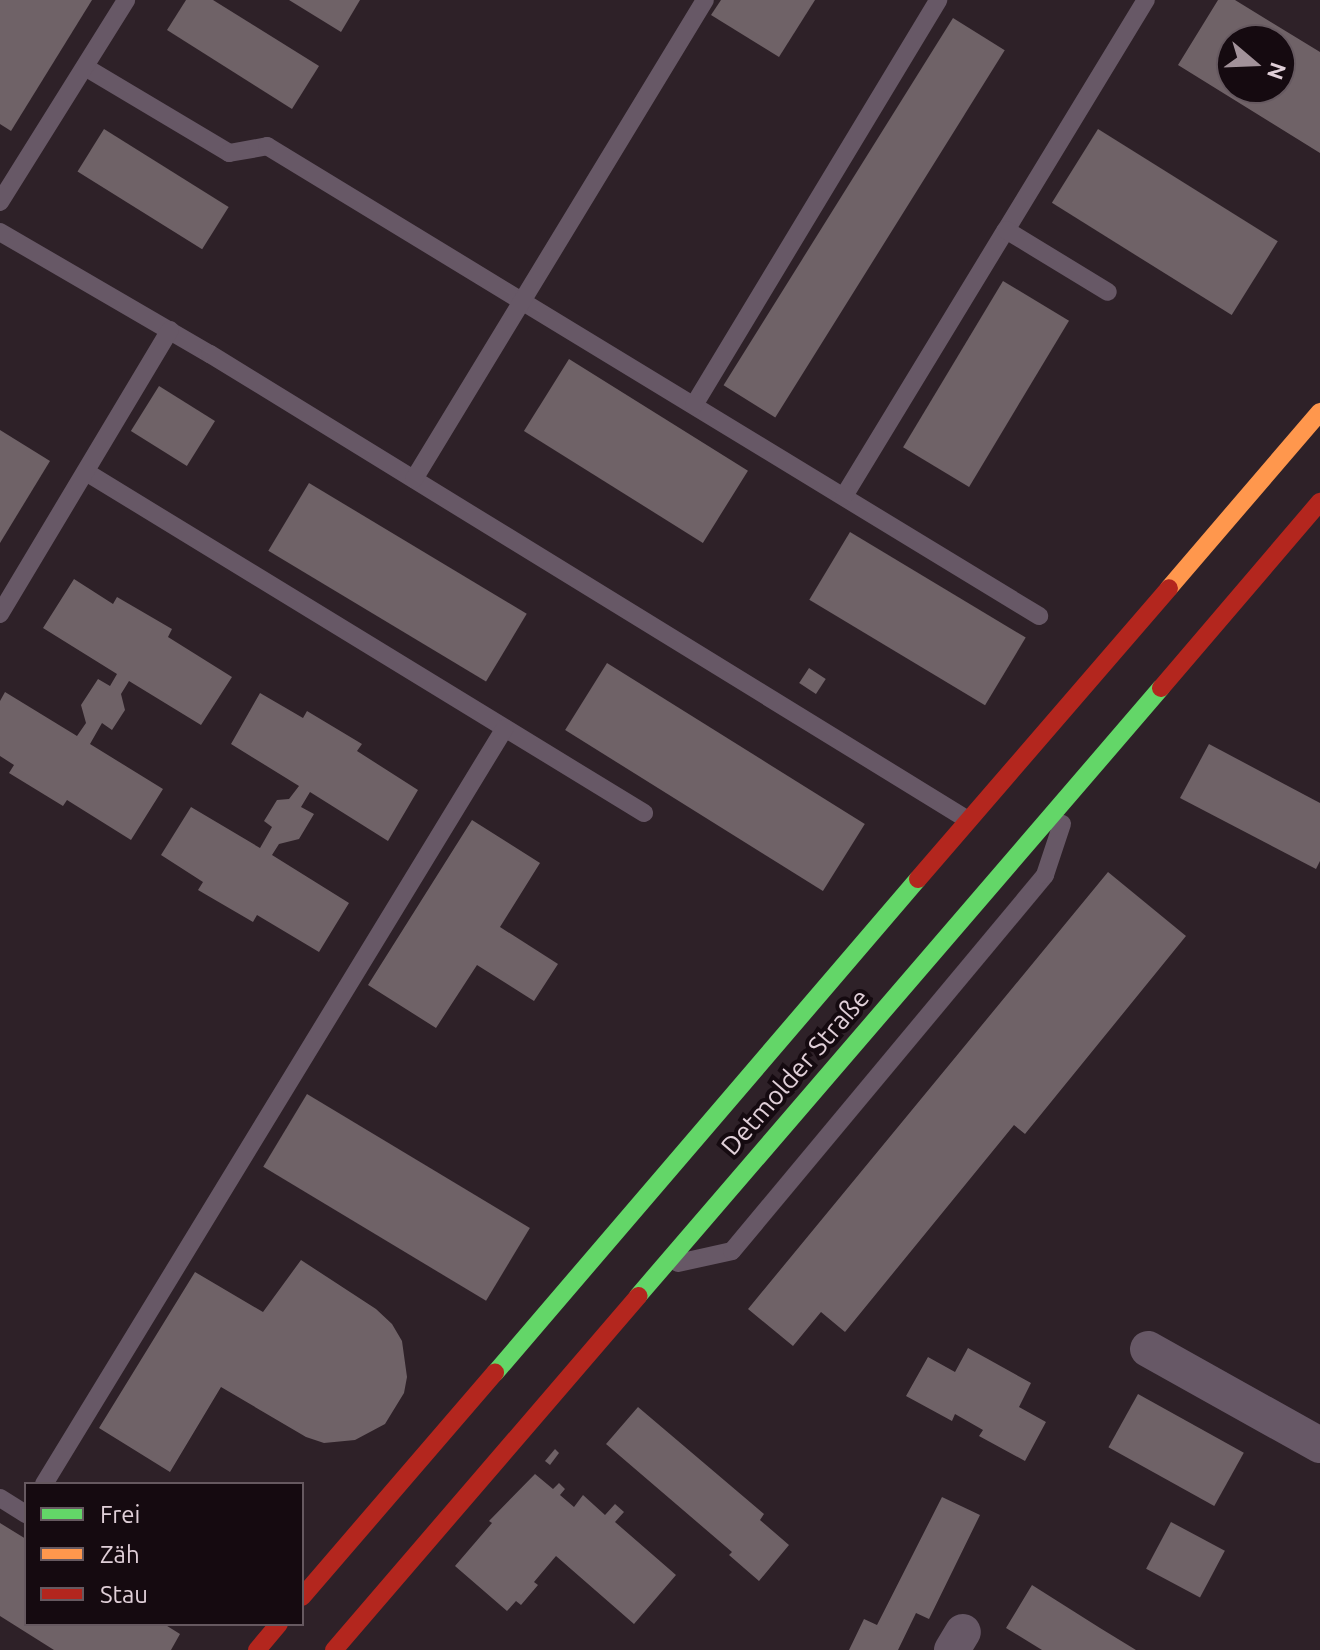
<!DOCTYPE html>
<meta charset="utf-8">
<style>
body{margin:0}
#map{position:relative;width:1320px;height:1650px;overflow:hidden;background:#2e2128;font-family:Ubuntu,sans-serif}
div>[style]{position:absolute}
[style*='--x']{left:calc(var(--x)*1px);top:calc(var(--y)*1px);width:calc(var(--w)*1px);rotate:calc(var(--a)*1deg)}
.building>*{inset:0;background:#6f6267;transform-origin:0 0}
.lane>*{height:18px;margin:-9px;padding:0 9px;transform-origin:9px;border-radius:9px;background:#675866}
.street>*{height:36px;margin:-18px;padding:0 18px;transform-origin:18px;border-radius:18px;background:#675866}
.fast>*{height:18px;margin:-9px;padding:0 9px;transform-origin:9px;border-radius:9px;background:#63d668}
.slow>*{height:18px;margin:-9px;padding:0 9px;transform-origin:9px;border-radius:9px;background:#ff974d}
.jam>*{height:18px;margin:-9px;padding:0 9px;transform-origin:9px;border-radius:9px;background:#b3261e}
span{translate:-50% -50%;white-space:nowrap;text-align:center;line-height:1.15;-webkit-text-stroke:8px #150a10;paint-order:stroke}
.street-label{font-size:26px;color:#e0cfd8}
.legend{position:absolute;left:24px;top:1482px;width:280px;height:144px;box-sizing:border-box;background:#150a10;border:2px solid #665960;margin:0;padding:10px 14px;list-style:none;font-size:24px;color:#e0cfd8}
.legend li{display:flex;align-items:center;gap:16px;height:40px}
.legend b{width:40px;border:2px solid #665960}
.north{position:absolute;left:1216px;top:24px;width:80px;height:80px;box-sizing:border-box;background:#150a10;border:2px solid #665960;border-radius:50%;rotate:109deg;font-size:22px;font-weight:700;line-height:32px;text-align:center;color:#e0cfd8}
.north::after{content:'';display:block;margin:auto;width:28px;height:36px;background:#a2929a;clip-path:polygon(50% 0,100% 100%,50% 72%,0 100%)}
</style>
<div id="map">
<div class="building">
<i style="clip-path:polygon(0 0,92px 0,11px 131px,0 124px)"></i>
<i style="clip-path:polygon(186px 0,213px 0,319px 66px,292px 109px,167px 30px)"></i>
<i style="clip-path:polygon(289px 0,360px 0,341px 32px)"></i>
<i style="clip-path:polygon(721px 0,815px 0,779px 57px,711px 15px)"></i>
<i style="clip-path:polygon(evenodd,1218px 0,1235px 0,1320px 52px,1320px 153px,1178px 65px,1218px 0,1232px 40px,1280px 40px,1280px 88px,1232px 88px,1232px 40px)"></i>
<i style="left:953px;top:18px;width:61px;height:433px;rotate:32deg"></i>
<i style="left:104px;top:129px;width:147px;height:50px;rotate:32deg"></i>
<i style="left:1098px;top:129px;width:212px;height:87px;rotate:32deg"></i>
<i style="left:1003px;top:281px;width:77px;height:194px;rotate:31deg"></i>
<i style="left:569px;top:359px;width:211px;height:85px;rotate:32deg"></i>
<i style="left:159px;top:386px;width:66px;height:53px;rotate:32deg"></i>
<i style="clip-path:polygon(0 430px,50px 461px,0 543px)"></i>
<i style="left:309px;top:483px;width:254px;height:79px;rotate:31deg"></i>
<i style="left:850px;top:532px;width:205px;height:79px;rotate:31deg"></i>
<i style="clip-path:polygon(74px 579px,113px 604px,117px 597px,172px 629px,168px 637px,232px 677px,201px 725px,129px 681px,121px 694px,125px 710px,112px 730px,102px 723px,90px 744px,163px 789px,131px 840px,67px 800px,63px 806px,9px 773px,14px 765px,0 756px,0 701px,5px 692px,77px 736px,86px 723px,81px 705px,98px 679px,110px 686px,117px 674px,43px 628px)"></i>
<i style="left:607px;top:663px;width:304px;height:79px;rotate:32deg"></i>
<i style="left:809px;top:668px;width:20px;height:18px;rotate:33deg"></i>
<i style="clip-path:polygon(260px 693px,303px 718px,307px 711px,362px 744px,357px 751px,418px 790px,388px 841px,310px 792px,301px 807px,314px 814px,299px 839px,279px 844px,272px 855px,349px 903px,319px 952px,257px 915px,253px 922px,198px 890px,203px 882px,161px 855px,191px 807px,260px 848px,272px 827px,264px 821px,277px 800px,289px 799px,299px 786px,231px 744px)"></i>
<i style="clip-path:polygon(1209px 744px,1320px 803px,1320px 861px,1316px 869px,1180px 798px)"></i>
<i style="clip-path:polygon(472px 820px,540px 863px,500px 927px,558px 964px,534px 1001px,477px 965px,436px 1028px,368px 985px)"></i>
<i style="clip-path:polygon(1108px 872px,1186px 936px,1025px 1134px,1014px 1125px,845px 1332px,821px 1312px,793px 1346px,748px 1309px)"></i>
<i style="left:307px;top:1094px;width:260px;height:85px;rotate:31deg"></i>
<i style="clip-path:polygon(301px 1260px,376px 1309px,392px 1324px,402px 1341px,407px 1377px,404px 1393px,385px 1424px,355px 1440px,324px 1443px,306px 1437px,221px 1387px,170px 1472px,99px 1428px,195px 1272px,263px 1312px)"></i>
<i style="clip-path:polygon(968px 1348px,1031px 1383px,1019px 1407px,1046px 1422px,1025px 1461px,979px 1436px,983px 1430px,955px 1414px,952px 1421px,906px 1396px,928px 1357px,955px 1372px)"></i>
<i style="left:1138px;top:1394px;width:121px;height:61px;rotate:29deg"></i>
<i style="clip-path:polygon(638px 1407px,764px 1514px,760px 1520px,789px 1545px,759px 1581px,729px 1555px,732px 1552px,606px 1444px)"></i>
<i style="clip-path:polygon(555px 1449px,559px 1453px,550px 1465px,545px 1461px)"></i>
<i style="clip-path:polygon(535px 1474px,553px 1489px,559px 1483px,565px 1489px,560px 1495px,574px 1507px,583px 1495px,605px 1515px,615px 1504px,624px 1512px,615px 1522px,676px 1575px,634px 1624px,556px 1556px,534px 1582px,538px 1585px,521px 1605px,516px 1601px,507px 1611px,455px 1566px,492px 1523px,489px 1521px)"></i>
<i style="clip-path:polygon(942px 1497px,980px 1515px,929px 1619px,916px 1613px,898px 1650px,849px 1650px,864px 1619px,877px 1625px)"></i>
<i style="left:1171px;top:1522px;width:61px;height:53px;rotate:28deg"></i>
<i style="clip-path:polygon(0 1523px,26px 1539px,26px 1624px,164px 1624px,180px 1634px,171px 1650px,54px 1650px,0 1616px)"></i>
<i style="clip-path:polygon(1032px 1585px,1100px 1628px,1136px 1650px,1042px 1650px,1006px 1628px)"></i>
</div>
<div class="lane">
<i style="--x:85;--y:67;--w:168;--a:30.8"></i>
<i style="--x:229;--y:153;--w:39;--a:-10"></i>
<i style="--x:267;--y:146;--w:904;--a:31.33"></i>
<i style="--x:0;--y:202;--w:238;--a:-58"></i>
<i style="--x:1006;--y:230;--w:269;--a:-58.7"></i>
<i style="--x:0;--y:232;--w:243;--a:30.2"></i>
<i style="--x:210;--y:354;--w:890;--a:31.58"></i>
<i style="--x:694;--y:405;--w:473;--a:-58.9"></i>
<i style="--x:86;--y:472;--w:654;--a:31.43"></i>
<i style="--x:414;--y:479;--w:560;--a:-58.72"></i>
<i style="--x:844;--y:496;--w:311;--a:-58.7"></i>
<i style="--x:1006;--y:230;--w:119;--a:31.3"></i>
<i style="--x:0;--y:614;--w:331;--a:-59.1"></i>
<i style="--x:678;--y:1263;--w:55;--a:-12.5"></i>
<i style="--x:732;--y:1251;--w:489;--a:-50.2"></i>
<i style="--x:1045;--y:875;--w:54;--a:-71.6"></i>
<i style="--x:44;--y:1484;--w:885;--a:-58.63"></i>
<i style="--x:0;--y:1498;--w:31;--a:32"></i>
</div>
<div class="street">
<i style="--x:1148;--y:1349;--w:197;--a:29.2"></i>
<i style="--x:952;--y:1650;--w:21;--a:-59"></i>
</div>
<div class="fast">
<i style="--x:638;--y:1296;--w:802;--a:-49.3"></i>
<i style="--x:495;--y:1373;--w:650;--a:-49.43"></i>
</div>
<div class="slow">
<i style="--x:1169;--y:588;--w:232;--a:-49.4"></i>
</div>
<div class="jam">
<i style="--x:1161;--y:688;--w:245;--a:-49.5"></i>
<i style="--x:918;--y:879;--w:384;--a:-49.2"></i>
<i style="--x:302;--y:1597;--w:296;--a:-49.3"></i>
<i style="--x:257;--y:1650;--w:34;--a:-50"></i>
<i style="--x:334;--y:1650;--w:467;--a:-49.3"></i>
</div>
<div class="street-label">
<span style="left:795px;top:1072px;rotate:-49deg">Detmolder Straße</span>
</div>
<ul class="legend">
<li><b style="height:10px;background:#63d668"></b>Frei</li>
<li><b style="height:10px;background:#ff974d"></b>Zäh</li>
<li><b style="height:10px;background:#b3261e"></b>Stau</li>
</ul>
<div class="north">N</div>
</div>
